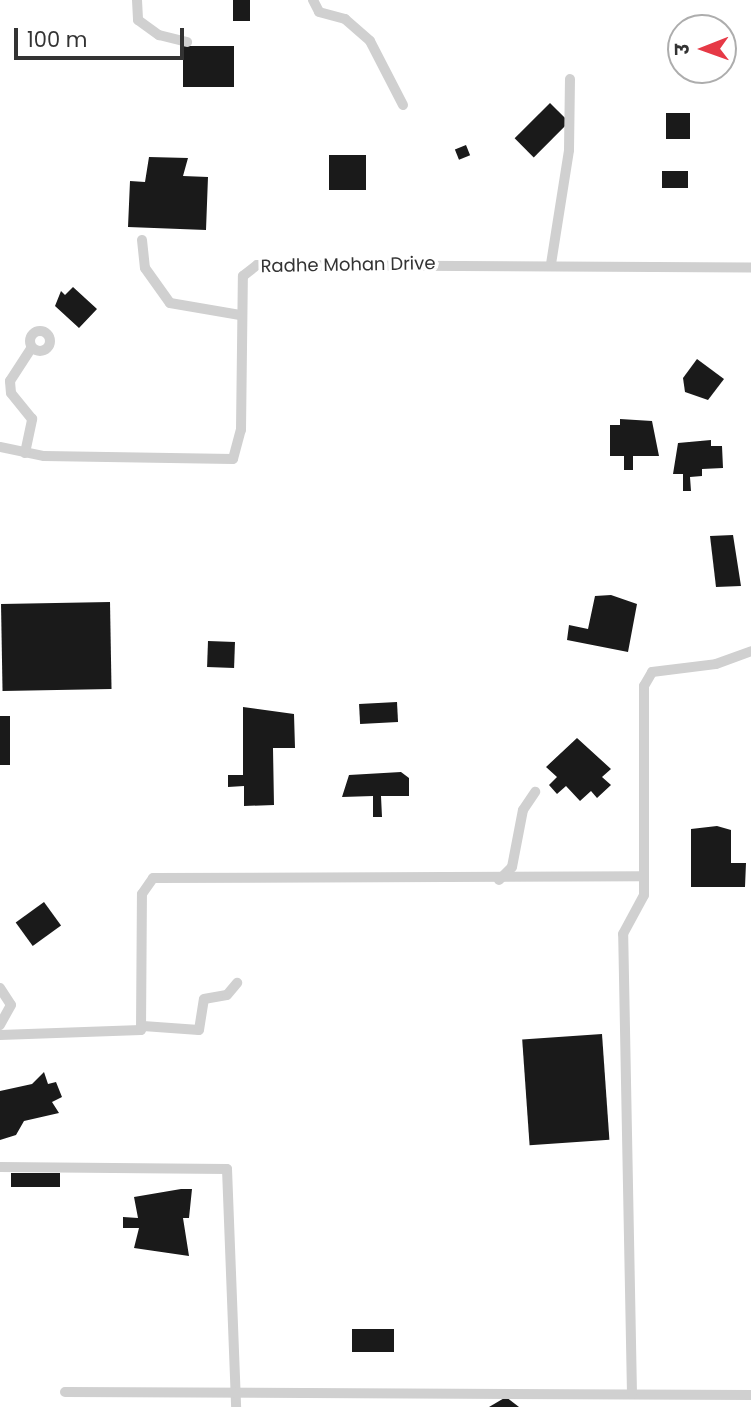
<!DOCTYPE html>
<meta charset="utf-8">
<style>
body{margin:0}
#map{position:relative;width:751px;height:1407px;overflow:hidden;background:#fff;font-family:Poppins,"Noto Sans Devanagari",sans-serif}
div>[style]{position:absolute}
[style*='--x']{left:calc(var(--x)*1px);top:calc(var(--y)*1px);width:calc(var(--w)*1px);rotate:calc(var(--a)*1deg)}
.building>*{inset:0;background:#1a1a1a;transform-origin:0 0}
.minor>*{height:10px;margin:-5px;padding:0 5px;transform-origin:5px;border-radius:5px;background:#d0d0d0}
.minor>.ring{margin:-5px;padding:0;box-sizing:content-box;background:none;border:10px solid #d0d0d0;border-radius:50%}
span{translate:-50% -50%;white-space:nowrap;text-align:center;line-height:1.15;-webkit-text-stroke:7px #fff;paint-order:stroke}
.street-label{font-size:18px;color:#333}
.north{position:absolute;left:667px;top:14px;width:70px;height:70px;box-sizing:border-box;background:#fff;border:2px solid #adadad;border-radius:50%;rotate:269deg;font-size:19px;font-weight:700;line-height:28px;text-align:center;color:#333}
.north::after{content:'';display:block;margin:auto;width:24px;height:32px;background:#e63946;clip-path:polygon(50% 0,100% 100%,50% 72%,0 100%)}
.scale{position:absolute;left:14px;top:28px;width:170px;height:32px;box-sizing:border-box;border:4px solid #333;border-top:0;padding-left:9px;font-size:21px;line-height:24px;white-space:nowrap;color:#333;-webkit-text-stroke:5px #fff;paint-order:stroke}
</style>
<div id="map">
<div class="building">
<i style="left:233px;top:0;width:17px;height:21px"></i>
<i style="left:183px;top:46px;width:51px;height:41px"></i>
<i style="left:550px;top:103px;width:27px;height:50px;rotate:45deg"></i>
<i style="left:666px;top:113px;width:24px;height:26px"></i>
<i style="left:466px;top:145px;width:11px;height:12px;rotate:68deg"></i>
<i style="left:329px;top:155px;width:37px;height:35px"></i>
<i style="clip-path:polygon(149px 157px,188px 158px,183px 176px,208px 177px,206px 230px,128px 227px,130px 181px,145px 182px)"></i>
<i style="left:662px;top:171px;width:26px;height:17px"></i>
<i style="clip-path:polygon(73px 287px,97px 309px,79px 328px,55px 306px,61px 291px,65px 295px)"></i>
<i style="clip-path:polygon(697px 359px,724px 379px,708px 400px,685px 392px,683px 378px)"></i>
<i style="clip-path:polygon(620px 419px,652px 421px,659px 456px,633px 456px,633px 470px,624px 470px,624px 456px,610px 456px,610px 425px,620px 425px)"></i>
<i style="clip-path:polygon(711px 440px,711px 446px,722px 446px,723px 468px,702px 469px,702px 476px,690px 477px,691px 491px,683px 491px,683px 474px,673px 474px,678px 443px)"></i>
<i style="clip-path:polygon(733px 535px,741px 586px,716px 587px,710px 536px)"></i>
<i style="clip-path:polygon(611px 595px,637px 604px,628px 652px,567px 640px,569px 625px,588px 629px,595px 596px)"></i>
<i style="left:110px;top:602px;width:87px;height:109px;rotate:89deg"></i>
<i style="left:208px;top:641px;width:27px;height:26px;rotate:2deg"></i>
<i style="left:397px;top:702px;width:20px;height:38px;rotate:87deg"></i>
<i style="clip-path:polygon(243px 707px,294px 714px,295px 748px,273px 748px,274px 805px,244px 806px,244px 786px,228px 787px,228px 775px,243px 775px)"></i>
<i style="left:0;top:716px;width:10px;height:49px"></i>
<i style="clip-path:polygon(577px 738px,611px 769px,602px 777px,611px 785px,597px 798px,591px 791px,580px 801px,566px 786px,557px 794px,549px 785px,557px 777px,546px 767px)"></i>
<i style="clip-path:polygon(401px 772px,409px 778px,409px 796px,381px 796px,382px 817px,373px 817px,373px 796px,342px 797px,349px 775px)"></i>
<i style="clip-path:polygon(717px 826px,731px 830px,731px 863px,746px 863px,745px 887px,691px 887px,691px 829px)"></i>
<i style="left:44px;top:902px;width:29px;height:35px;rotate:54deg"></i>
<i style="left:602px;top:1034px;width:106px;height:80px;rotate:86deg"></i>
<i style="clip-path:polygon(44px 1072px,48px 1084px,56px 1082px,62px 1097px,52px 1102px,59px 1113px,24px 1121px,16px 1135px,0 1140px,0 1091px,32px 1084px)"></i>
<i style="left:11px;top:1173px;width:49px;height:14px"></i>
<i style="clip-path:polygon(181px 1189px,192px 1189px,189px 1218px,183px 1218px,189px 1256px,134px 1248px,139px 1228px,123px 1228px,123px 1217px,138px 1218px,134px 1197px)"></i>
<i style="left:352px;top:1329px;width:42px;height:23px"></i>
<i style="clip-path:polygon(506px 1397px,519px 1407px,489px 1407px)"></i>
</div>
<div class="minor">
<i style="--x:137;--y:0;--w:20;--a:87"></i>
<i style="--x:138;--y:20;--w:26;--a:36"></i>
<i style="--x:159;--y:35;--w:29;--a:14"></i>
<i style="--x:313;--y:0;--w:13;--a:63"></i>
<i style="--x:319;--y:12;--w:27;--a:15"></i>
<i style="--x:345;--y:19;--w:33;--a:41"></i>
<i style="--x:370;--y:41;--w:72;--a:62.7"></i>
<i style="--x:142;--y:240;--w:28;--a:84"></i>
<i style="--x:145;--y:268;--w:43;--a:54.5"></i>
<i style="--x:170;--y:303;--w:71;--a:9.7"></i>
<i style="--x:551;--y:264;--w:115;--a:-81"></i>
<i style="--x:569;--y:150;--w:71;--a:-89.2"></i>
<i class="ring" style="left:30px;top:331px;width:10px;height:10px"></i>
<i style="--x:0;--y:447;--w:45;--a:11.6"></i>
<i style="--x:44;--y:456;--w:189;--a:0.9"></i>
<i style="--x:233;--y:459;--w:30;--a:-75"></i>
<i style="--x:241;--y:430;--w:154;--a:-89.3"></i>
<i style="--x:243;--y:276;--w:18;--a:-38"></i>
<i style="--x:257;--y:265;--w:494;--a:0.3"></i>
<i style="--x:25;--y:453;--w:35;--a:-78"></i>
<i style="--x:32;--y:419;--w:33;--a:-129"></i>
<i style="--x:11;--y:393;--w:12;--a:-95"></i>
<i style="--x:10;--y:381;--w:40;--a:-57.1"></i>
<i style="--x:499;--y:880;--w:18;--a:-45"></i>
<i style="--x:512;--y:867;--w:58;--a:-79.1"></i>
<i style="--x:523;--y:810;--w:22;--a:-56"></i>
<i style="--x:0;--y:988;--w:20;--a:57"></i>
<i style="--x:11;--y:1005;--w:23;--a:119"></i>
<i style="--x:143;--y:1026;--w:56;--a:4.1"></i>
<i style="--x:199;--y:1030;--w:31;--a:-81"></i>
<i style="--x:204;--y:999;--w:23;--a:-10"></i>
<i style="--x:227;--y:995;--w:16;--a:-50"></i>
<i style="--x:0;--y:1035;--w:141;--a:-2"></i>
<i style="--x:141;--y:1030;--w:136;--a:-89.6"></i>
<i style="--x:142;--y:894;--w:19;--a:-55"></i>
<i style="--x:153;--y:878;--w:491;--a:-0.2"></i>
<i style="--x:0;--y:1167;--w:227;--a:0.5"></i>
<i style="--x:227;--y:1169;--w:238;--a:87.8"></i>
<i style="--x:65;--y:1392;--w:686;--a:0.25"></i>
<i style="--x:632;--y:1394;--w:460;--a:-91.1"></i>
<i style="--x:623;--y:934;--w:44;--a:-61.7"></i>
<i style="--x:644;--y:895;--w:209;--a:-90"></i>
<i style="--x:644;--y:686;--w:16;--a:-60"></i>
<i style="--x:652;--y:672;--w:64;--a:-7.1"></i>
<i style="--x:716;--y:664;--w:37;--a:-20"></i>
</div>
<div class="street-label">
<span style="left:348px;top:265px;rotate:-1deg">Radhe Mohan Drive</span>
</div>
<div class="north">उ</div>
<div class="scale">100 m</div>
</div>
